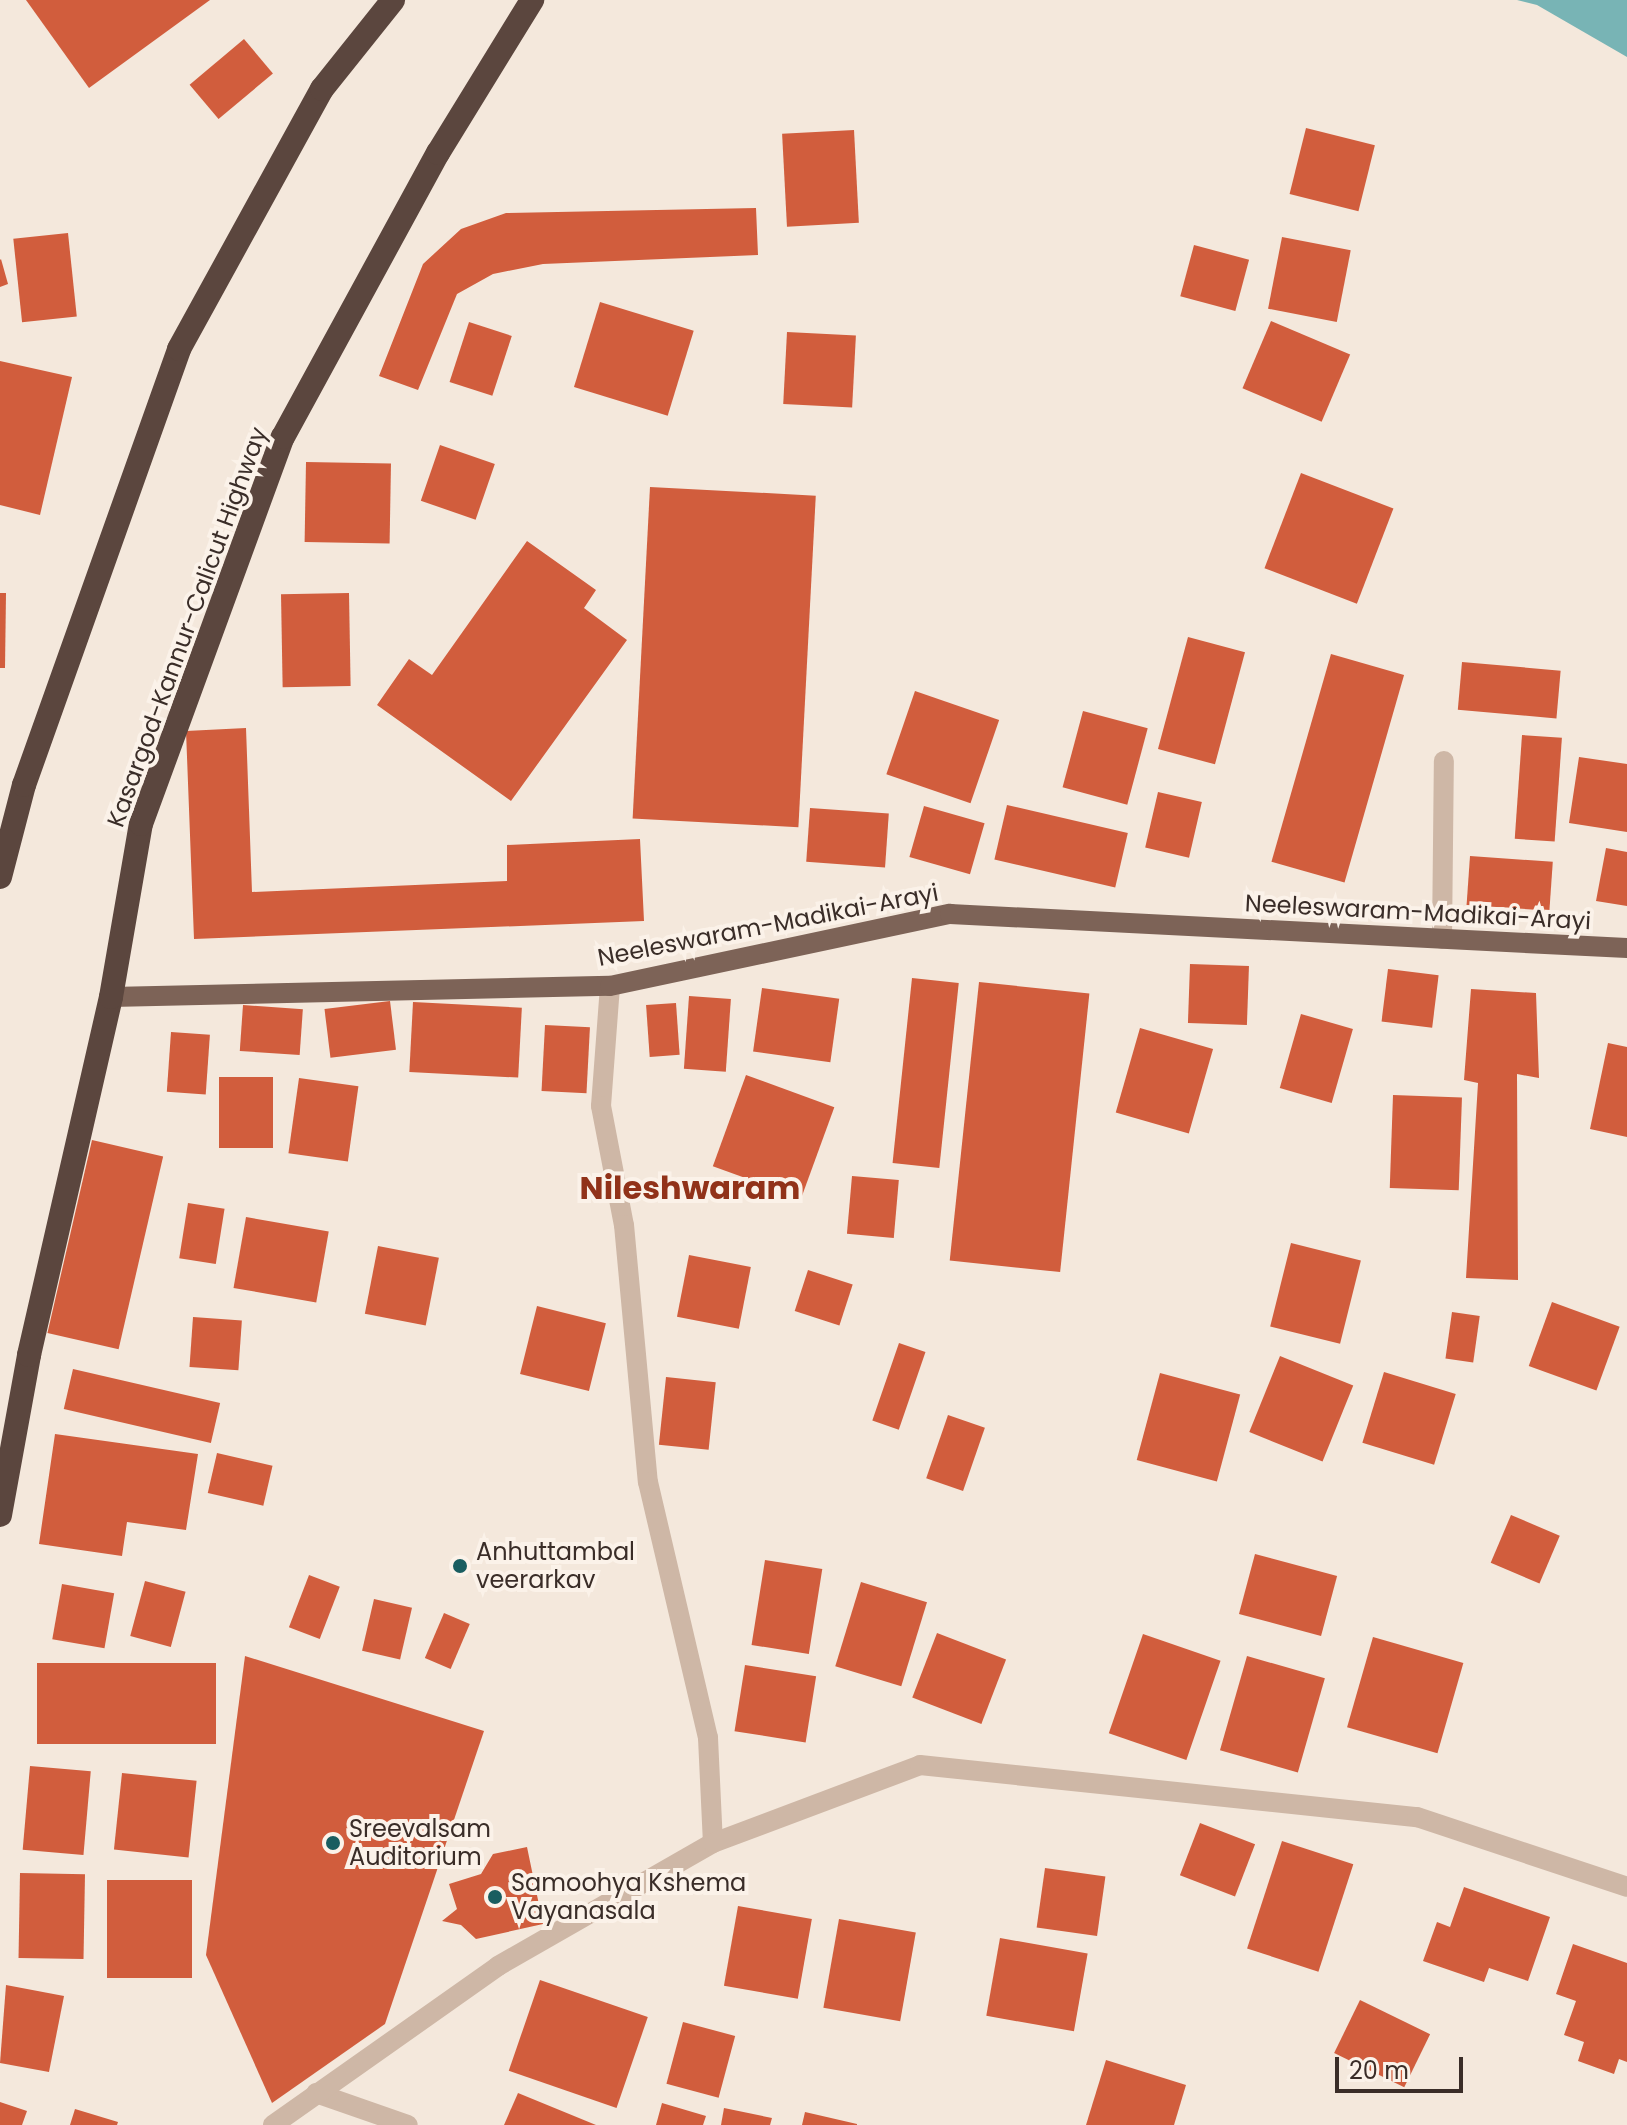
<!DOCTYPE html>
<style>
body{margin:0}
#map{position:relative;width:1627px;height:2125px;overflow:hidden;background:#f4e8dc;font-family:Poppins,sans-serif}
div>[style]{position:absolute}
[style*='--x']{left:calc(var(--x)*1px);top:calc(var(--y)*1px);width:calc(var(--w)*1px);rotate:calc(var(--a)*1deg)}
.water>*{inset:0;background:#78b4b5}
.building>*{inset:0;background:#d15d3d;transform-origin:0 0}
.minor>*{height:20px;margin:-10px;padding:0 10px;transform-origin:10px;border-radius:10px;background:#ceb7a6}
.major>*{height:20px;margin:-10px;padding:0 10px;transform-origin:10px;border-radius:10px;background:#7d6357}
.highway>*{height:24px;margin:-12px;padding:0 12px;transform-origin:12px;border-radius:12px;background:#5b463e}
.dots>*{width:22px;height:22px;translate:-50% -50%;box-sizing:border-box;border:4px solid #fbf2e9;border-radius:50%}
span{translate:-50% -50%;white-space:nowrap;text-align:center;line-height:1.15;-webkit-text-stroke:8px #fbf2e9;paint-order:stroke}
.street-label{font-size:24px;color:#3a2d28}
.poi-label{font-size:24px;color:#3a2d28}
.left{translate:0 -50%;text-align:left}
.district-label{font-size:32px;color:#913219;font-weight:700}
.scale{position:absolute;left:1335px;top:2057px;width:128px;height:36px;box-sizing:border-box;border:4px solid #3a2d28;border-top:0;padding-left:10px;font-size:24px;line-height:28px;white-space:nowrap;color:#3a2d28;-webkit-text-stroke:6px #fbf2e9;paint-order:stroke}
</style>
<div id="map">
<div class="water">
<i style="clip-path:polygon(1517px 0,1627px 0,1627px 57px,1537px 5px)"></i>
</div>
<div class="building">
<i style="clip-path:polygon(26px 0,210px 0,89px 88px)"></i>
<i style="left:244px;top:39px;width:45px;height:71px;rotate:50deg"></i>
<i style="left:1306px;top:128px;width:71px;height:68px;rotate:14deg"></i>
<i style="left:854px;top:130px;width:93px;height:72px;rotate:87deg"></i>
<i style="clip-path:polygon(756px 208px,758px 255px,543px 264px,493px 274px,457px 294px,418px 390px,379px 376px,423px 264px,461px 229px,506px 213px)"></i>
<i style="left:68px;top:233px;width:84px;height:55px;rotate:84deg"></i>
<i style="left:1282px;top:237px;width:70px;height:73px;rotate:11deg"></i>
<i style="left:1194px;top:245px;width:57px;height:53px;rotate:15deg"></i>
<i style="clip-path:polygon(1px 259px,8px 284px,0 287px,0 260px)"></i>
<i style="left:600px;top:302px;width:98px;height:89px;rotate:17deg"></i>
<i style="left:1271px;top:321px;width:86px;height:73px;rotate:23deg"></i>
<i style="left:469px;top:322px;width:45px;height:63px;rotate:18deg"></i>
<i style="left:787px;top:332px;width:69px;height:72px;rotate:3deg"></i>
<i style="clip-path:polygon(0 361px,72px 377px,40px 515px,0 505px)"></i>
<i style="left:440px;top:445px;width:58px;height:59px;rotate:19deg"></i>
<i style="left:306px;top:462px;width:85px;height:80px;rotate:1deg"></i>
<i style="left:1301px;top:473px;width:99px;height:102px;rotate:21deg"></i>
<i style="left:650px;top:487px;width:166px;height:332px;rotate:3deg"></i>
<i style="clip-path:polygon(527px 541px,596px 590px,584px 608px,627px 640px,511px 801px,377px 705px,409px 659px,432px 675px)"></i>
<i style="clip-path:polygon(0 593px,6px 593px,5px 668px,0 668px)"></i>
<i style="left:349px;top:593px;width:93px;height:68px;rotate:89deg"></i>
<i style="left:1188px;top:637px;width:59px;height:116px;rotate:15deg"></i>
<i style="left:1331px;top:654px;width:76px;height:216px;rotate:16deg"></i>
<i style="left:1462px;top:662px;width:99px;height:48px;rotate:5deg"></i>
<i style="left:915px;top:691px;width:89px;height:88px;rotate:19deg"></i>
<i style="left:1083px;top:711px;width:67px;height:79px;rotate:15deg"></i>
<i style="clip-path:polygon(246px 728px,252px 892px,507px 881px,507px 845px,640px 839px,644px 921px,194px 939px,186px 731px)"></i>
<i style="left:1522px;top:735px;width:40px;height:104px;rotate:4deg"></i>
<i style="clip-path:polygon(1579px 757px,1627px 764px,1627px 832px,1569px 823px)"></i>
<i style="left:1158px;top:792px;width:45px;height:57px;rotate:13deg"></i>
<i style="left:1007px;top:805px;width:124px;height:56px;rotate:13deg"></i>
<i style="left:924px;top:806px;width:63px;height:53px;rotate:16deg"></i>
<i style="left:810px;top:808px;width:79px;height:54px;rotate:4deg"></i>
<i style="clip-path:polygon(1606px 848px,1627px 852px,1627px 906px,1596px 901px)"></i>
<i style="left:1470px;top:856px;width:83px;height:49px;rotate:4deg"></i>
<i style="left:1190px;top:964px;width:59px;height:59px;rotate:2deg"></i>
<i style="left:1388px;top:969px;width:51px;height:53px;rotate:7deg"></i>
<i style="left:912px;top:978px;width:47px;height:186px;rotate:6deg"></i>
<i style="left:979px;top:982px;width:111px;height:280px;rotate:6deg"></i>
<i style="left:762px;top:988px;width:78px;height:64px;rotate:8deg"></i>
<i style="clip-path:polygon(1471px 989px,1536px 993px,1539px 1078px,1517px 1074px,1518px 1280px,1466px 1278px,1478px 1083px,1464px 1080px)"></i>
<i style="left:689px;top:996px;width:42px;height:73px;rotate:4deg"></i>
<i style="left:390px;top:1001px;width:49px;height:66px;rotate:83deg"></i>
<i style="left:413px;top:1002px;width:109px;height:70px;rotate:3deg"></i>
<i style="left:676px;top:1003px;width:52px;height:30px;rotate:86deg"></i>
<i style="left:243px;top:1005px;width:60px;height:46px;rotate:4deg"></i>
<i style="left:1301px;top:1014px;width:54px;height:77px;rotate:16deg"></i>
<i style="left:545px;top:1025px;width:45px;height:66px;rotate:3deg"></i>
<i style="left:1140px;top:1028px;width:76px;height:88px;rotate:16deg"></i>
<i style="left:171px;top:1032px;width:39px;height:60px;rotate:4deg"></i>
<i style="clip-path:polygon(1608px 1043px,1627px 1047px,1627px 1137px,1590px 1129px)"></i>
<i style="left:746px;top:1075px;width:94px;height:97px;rotate:20deg"></i>
<i style="left:219px;top:1077px;width:54px;height:71px"></i>
<i style="left:299px;top:1078px;width:60px;height:76px;rotate:8deg"></i>
<i style="left:1393px;top:1095px;width:69px;height:93px;rotate:2deg"></i>
<i style="left:92px;top:1140px;width:73px;height:198px;rotate:13deg"></i>
<i style="left:852px;top:1176px;width:47px;height:58px;rotate:5deg"></i>
<i style="left:188px;top:1203px;width:37px;height:56px;rotate:9deg"></i>
<i style="left:246px;top:1217px;width:84px;height:72px;rotate:10deg"></i>
<i style="left:1291px;top:1243px;width:72px;height:86px;rotate:14deg"></i>
<i style="left:378px;top:1246px;width:62px;height:69px;rotate:11deg"></i>
<i style="left:689px;top:1255px;width:63px;height:63px;rotate:11deg"></i>
<i style="left:808px;top:1270px;width:47px;height:43px;rotate:18deg"></i>
<i style="left:1552px;top:1302px;width:72px;height:68px;rotate:20deg"></i>
<i style="left:537px;top:1306px;width:71px;height:70px;rotate:14deg"></i>
<i style="left:1452px;top:1312px;width:28px;height:47px;rotate:8deg"></i>
<i style="left:193px;top:1317px;width:49px;height:50px;rotate:4deg"></i>
<i style="left:899px;top:1343px;width:28px;height:82px;rotate:19deg"></i>
<i style="left:1280px;top:1356px;width:79px;height:82px;rotate:22deg"></i>
<i style="left:73px;top:1369px;width:151px;height:41px;rotate:13deg"></i>
<i style="left:1384px;top:1372px;width:75px;height:74px;rotate:17deg"></i>
<i style="left:1160px;top:1373px;width:83px;height:90px;rotate:15deg"></i>
<i style="left:666px;top:1377px;width:50px;height:68px;rotate:6deg"></i>
<i style="left:948px;top:1415px;width:39px;height:67px;rotate:19deg"></i>
<i style="clip-path:polygon(55px 1434px,198px 1454px,186px 1530px,127px 1522px,122px 1556px,39px 1544px)"></i>
<i style="left:217px;top:1453px;width:57px;height:41px;rotate:13deg"></i>
<i style="left:1511px;top:1515px;width:53px;height:52px;rotate:23deg"></i>
<i style="left:1255px;top:1554px;width:85px;height:62px;rotate:15deg"></i>
<i style="left:765px;top:1560px;width:58px;height:86px;rotate:9deg"></i>
<i style="left:309px;top:1575px;width:33px;height:56px;rotate:21deg"></i>
<i style="left:145px;top:1581px;width:42px;height:57px;rotate:15deg"></i>
<i style="left:861px;top:1582px;width:69px;height:88px;rotate:17deg"></i>
<i style="left:62px;top:1584px;width:53px;height:56px;rotate:10deg"></i>
<i style="left:374px;top:1599px;width:39px;height:53px;rotate:13deg"></i>
<i style="left:444px;top:1613px;width:28px;height:49px;rotate:23deg"></i>
<i style="left:937px;top:1633px;width:74px;height:69px;rotate:21deg"></i>
<i style="left:1143px;top:1634px;width:82px;height:105px;rotate:19deg"></i>
<i style="left:1373px;top:1637px;width:94px;height:94px;rotate:16deg"></i>
<i style="clip-path:polygon(245px 1656px,484px 1731px,385px 2024px,272px 2103px,206px 1955px)"></i>
<i style="left:1247px;top:1656px;width:81px;height:98px;rotate:16deg"></i>
<i style="left:37px;top:1663px;width:179px;height:81px"></i>
<i style="left:745px;top:1665px;width:72px;height:67px;rotate:9deg"></i>
<i style="left:30px;top:1766px;width:61px;height:84px;rotate:5deg"></i>
<i style="left:122px;top:1773px;width:75px;height:77px;rotate:6deg"></i>
<i style="left:1200px;top:1823px;width:59px;height:56px;rotate:21deg"></i>
<i style="left:1282px;top:1841px;width:75px;height:113px;rotate:18deg"></i>
<i style="clip-path:polygon(527px 1847px,543px 1924px,476px 1939px,461px 1925px,442px 1921px,457px 1909px,449px 1884px,481px 1874px,493px 1854px)"></i>
<i style="left:1045px;top:1868px;width:61px;height:60px;rotate:8deg"></i>
<i style="left:20px;top:1873px;width:65px;height:85px;rotate:1deg"></i>
<i style="left:107px;top:1880px;width:85px;height:98px"></i>
<i style="clip-path:polygon(1464px 1887px,1550px 1917px,1528px 1981px,1489px 1968px,1484px 1982px,1423px 1961px,1437px 1922px,1450px 1927px)"></i>
<i style="left:738px;top:1906px;width:75px;height:81px;rotate:10deg"></i>
<i style="left:839px;top:1919px;width:78px;height:90px;rotate:10deg"></i>
<i style="left:1000px;top:1938px;width:89px;height:79px;rotate:10deg"></i>
<i style="clip-path:polygon(1573px 1944px,1627px 1963px,1627px 2062px,1619px 2059px,1614px 2074px,1578px 2061px,1584px 2042px,1564px 2035px,1576px 2001px,1556px 1994px)"></i>
<i style="left:540px;top:1980px;width:114px;height:96px;rotate:19deg"></i>
<i style="clip-path:polygon(6px 1985px,64px 1996px,49px 2072px,0 2063px)"></i>
<i style="left:1360px;top:2000px;width:78px;height:59px;rotate:26deg"></i>
<i style="left:683px;top:2022px;width:54px;height:64px;rotate:15deg"></i>
<i style="clip-path:polygon(1106px 2060px,1186px 2085px,1174px 2125px,1086px 2125px)"></i>
<i style="clip-path:polygon(518px 2093px,596px 2125px,504px 2125px)"></i>
<i style="clip-path:polygon(0 2102px,27px 2111px,22px 2125px,0 2125px)"></i>
<i style="clip-path:polygon(662px 2103px,706px 2116px,703px 2125px,656px 2125px)"></i>
<i style="clip-path:polygon(724px 2108px,772px 2118px,770px 2125px,721px 2125px)"></i>
<i style="clip-path:polygon(75px 2109px,118px 2122px,117px 2125px,70px 2125px)"></i>
<i style="clip-path:polygon(805px 2112px,857px 2124px,857px 2125px,802px 2125px)"></i>
</div>
<div class="minor">
<i style="--x:1442;--y:939;--w:178;--a:-89.4"></i>
<i style="--x:610;--y:986;--w:120;--a:94.3"></i>
<i style="--x:601;--y:1106;--w:121;--a:79.1"></i>
<i style="--x:624;--y:1225;--w:258;--a:84.7"></i>
<i style="--x:648;--y:1482;--w:263;--a:76.8"></i>
<i style="--x:708;--y:1738;--w:105;--a:87.3"></i>
<i style="--x:316;--y:2093;--w:97;--a:19.2"></i>
<i style="--x:273;--y:2125;--w:276;--a:-35.2"></i>
<i style="--x:498;--y:1966;--w:248;--a:-29.8"></i>
<i style="--x:713;--y:1843;--w:221;--a:-20.6"></i>
<i style="--x:920;--y:1765;--w:500;--a:6"></i>
<i style="--x:1417;--y:1817;--w:221;--a:18.4"></i>
</div>
<div class="major">
<i style="--x:111;--y:997;--w:499;--a:-1.3"></i>
<i style="--x:610;--y:986;--w:348;--a:-12"></i>
<i style="--x:950;--y:914;--w:678;--a:2.88"></i>
</div>
<div class="highway">
<i style="--x:0;--y:877;--w:95;--a:-75.4"></i>
<i style="--x:24;--y:785;--w:463;--a:-70.4"></i>
<i style="--x:179;--y:349;--w:297;--a:-61.2"></i>
<i style="--x:322;--y:89;--w:114;--a:-51.4"></i>
<i style="--x:0;--y:1515;--w:163;--a:-79.7"></i>
<i style="--x:29;--y:1355;--w:367;--a:-77.1"></i>
<i style="--x:111;--y:997;--w:176;--a:-80.2"></i>
<i style="--x:141;--y:824;--w:412;--a:-69.9"></i>
<i style="--x:283;--y:437;--w:324;--a:-61.4"></i>
<i style="--x:438;--y:153;--w:180;--a:-58.4"></i>
</div>
<div class="dots">
<i style="left:460px;top:1566px;background:#195d60"></i>
<i style="left:333px;top:1843px;background:#195d60"></i>
<i style="left:495px;top:1897px;background:#195d60"></i>
</div>
<div class="street-label">
<span style="left:187px;top:627px;rotate:-70deg">Kasargod-Kannur-Calicut Highway</span>
<span style="left:1418px;top:912px;rotate:3deg">Neeleswaram-Madikai-Arayi</span>
<span style="left:768px;top:925px;rotate:-11deg">Neeleswaram-Madikai-Arayi</span>
</div>
<div class="poi-label">
<span class="left" style="left:476px;top:1566px">Anhuttambal<br>veerarkav</span>
<span class="left" style="left:349px;top:1843px">Sreevalsam<br>Auditorium</span>
<span class="left" style="left:511px;top:1897px">Samoohya Kshema<br>Vayanasala</span>
</div>
<div class="district-label">
<span style="left:690px;top:1188px">Nileshwaram</span>
</div>
<div class="scale">20 m</div>
</div>
